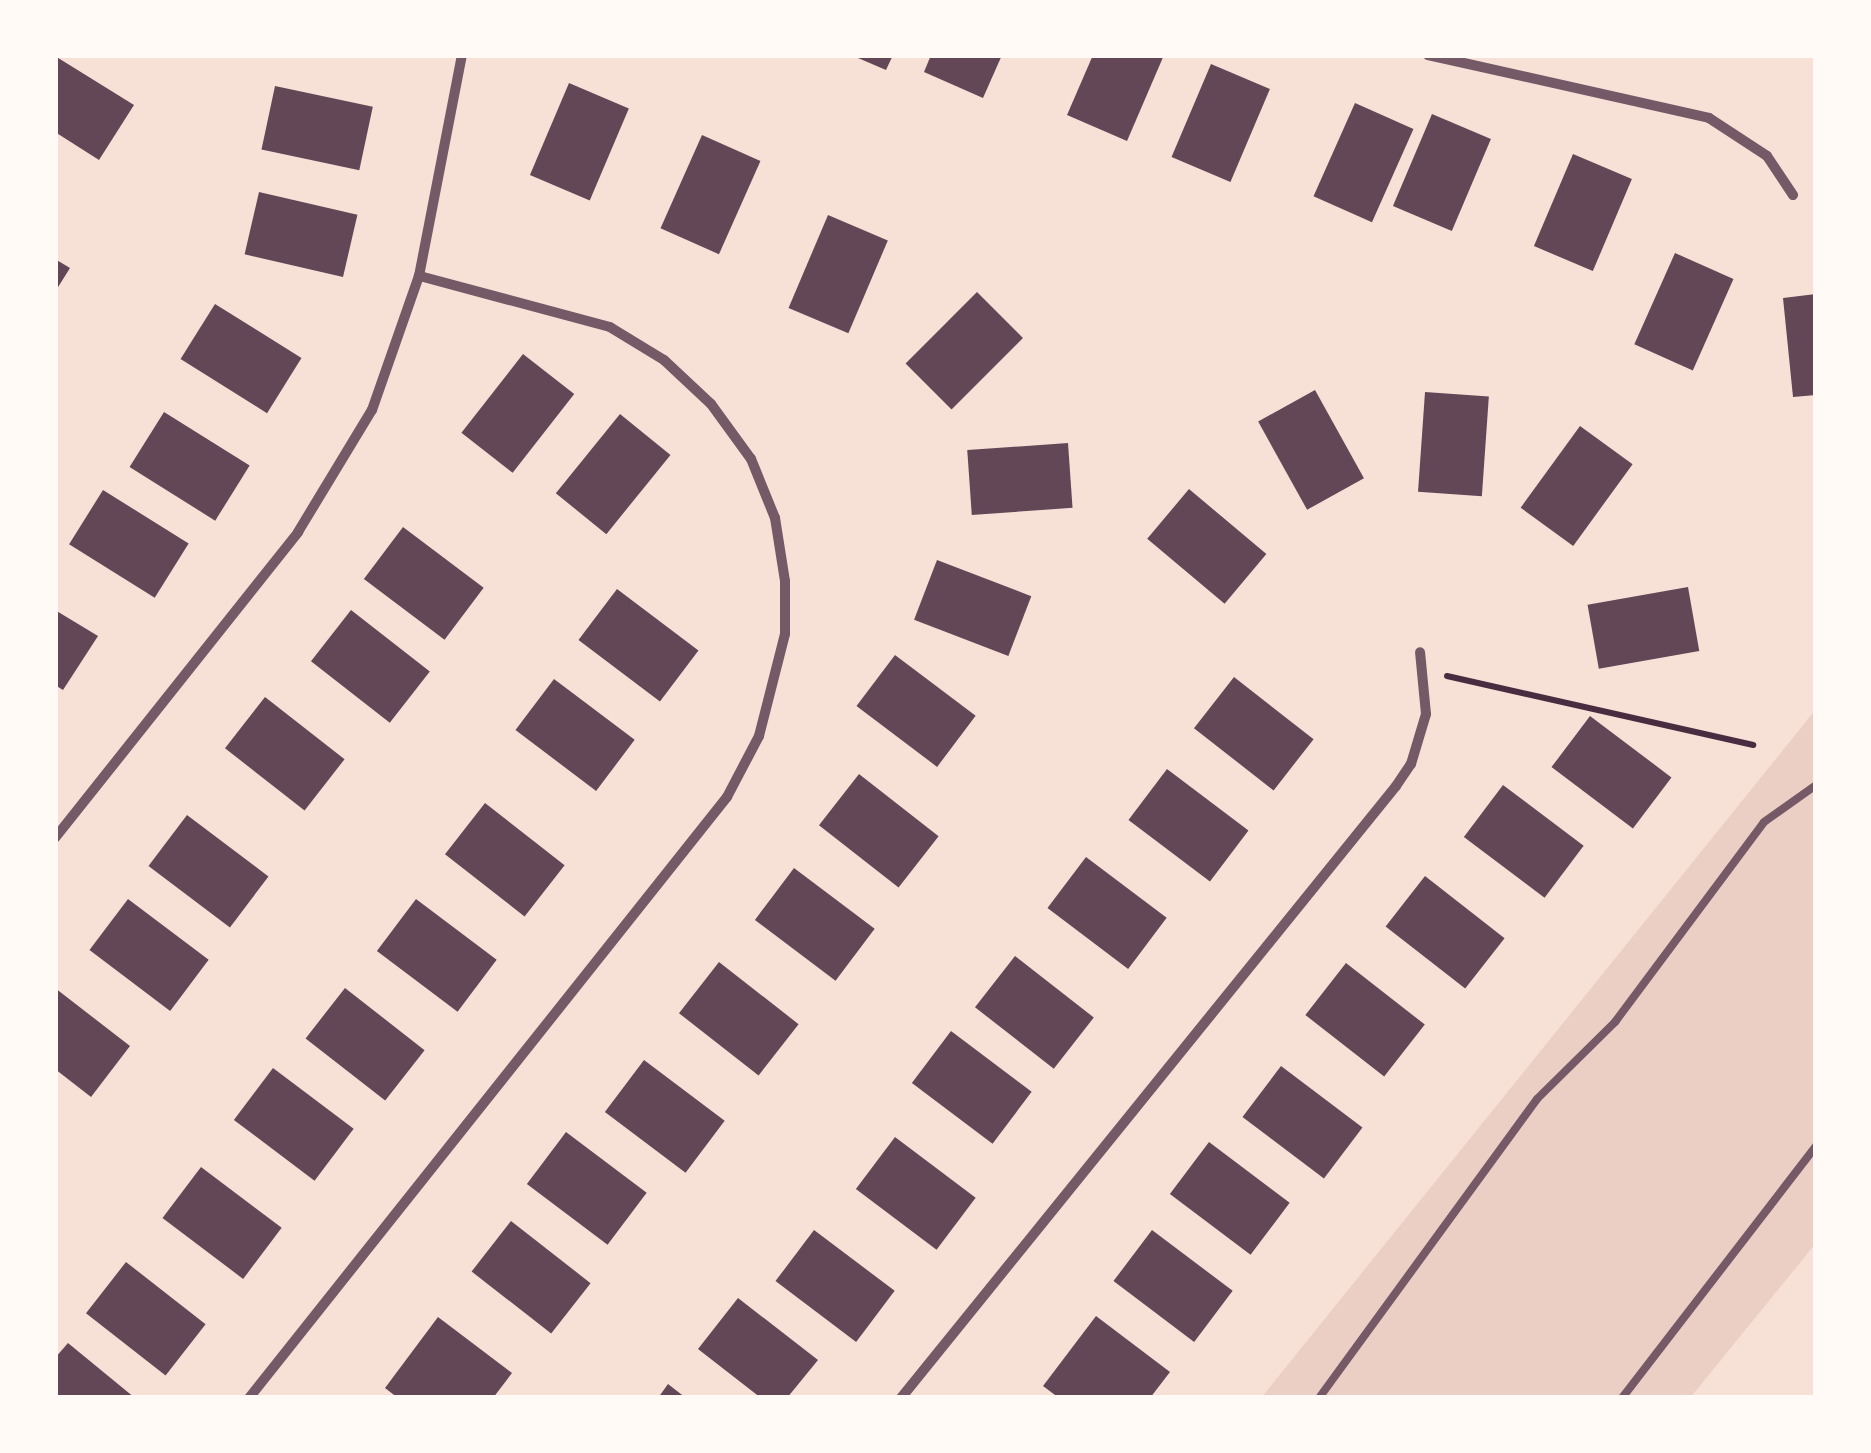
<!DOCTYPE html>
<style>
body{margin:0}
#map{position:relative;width:1871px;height:1453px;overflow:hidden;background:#f7e1d7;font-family:Barlow,sans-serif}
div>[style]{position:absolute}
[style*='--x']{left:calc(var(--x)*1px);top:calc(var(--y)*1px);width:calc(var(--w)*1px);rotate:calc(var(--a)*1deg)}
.green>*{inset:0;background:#ebcfc5}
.building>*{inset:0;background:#644757;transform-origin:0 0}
.path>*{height:6px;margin:-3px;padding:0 3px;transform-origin:3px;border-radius:3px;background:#4a2c40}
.service>*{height:8px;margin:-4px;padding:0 4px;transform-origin:4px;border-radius:4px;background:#755966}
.minor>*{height:10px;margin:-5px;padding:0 5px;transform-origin:5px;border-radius:5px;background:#755966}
span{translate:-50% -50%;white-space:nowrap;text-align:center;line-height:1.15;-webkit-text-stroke:10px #fffaf5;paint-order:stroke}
.frame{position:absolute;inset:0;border:58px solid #fffaf5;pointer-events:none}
</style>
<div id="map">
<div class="green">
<i style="clip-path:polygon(1816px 709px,1816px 1243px,1690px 1398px,1261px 1398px)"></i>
</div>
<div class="building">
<i style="clip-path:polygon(851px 55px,893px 55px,886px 70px)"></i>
<i style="clip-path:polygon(931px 55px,1002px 55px,983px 98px,924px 72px)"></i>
<i style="clip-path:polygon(1093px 55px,1164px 55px,1127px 141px,1067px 115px)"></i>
<i style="clip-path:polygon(55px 56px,134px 105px,99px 160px,55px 132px)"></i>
<i style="left:1211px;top:64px;width:64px;height:101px;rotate:23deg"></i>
<i style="left:569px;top:83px;width:65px;height:100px;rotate:23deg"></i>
<i style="left:275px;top:86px;width:100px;height:65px;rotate:12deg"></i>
<i style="left:1355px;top:103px;width:64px;height:102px;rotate:24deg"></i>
<i style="left:1432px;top:114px;width:64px;height:100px;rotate:23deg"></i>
<i style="left:702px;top:135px;width:64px;height:102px;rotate:24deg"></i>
<i style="left:1573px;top:154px;width:64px;height:100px;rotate:23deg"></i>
<i style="left:259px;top:192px;width:101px;height:64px;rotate:13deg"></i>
<i style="left:828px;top:215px;width:65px;height:101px;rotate:23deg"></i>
<i style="left:1675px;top:253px;width:64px;height:100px;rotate:24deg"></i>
<i style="clip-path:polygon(55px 259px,70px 268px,55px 292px)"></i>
<i style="left:977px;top:292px;width:65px;height:101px;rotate:45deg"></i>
<i style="clip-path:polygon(1816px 294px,1816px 395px,1793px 397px,1783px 298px)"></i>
<i style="left:215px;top:304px;width:102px;height:65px;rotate:32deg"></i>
<i style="left:523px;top:354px;width:65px;height:100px;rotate:38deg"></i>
<i style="left:1315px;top:390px;width:101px;height:65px;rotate:61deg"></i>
<i style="left:1425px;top:392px;width:64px;height:100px;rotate:4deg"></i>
<i style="left:164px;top:412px;width:101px;height:65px;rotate:32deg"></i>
<i style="left:620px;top:414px;width:65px;height:102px;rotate:39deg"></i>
<i style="left:1580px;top:426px;width:65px;height:101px;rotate:36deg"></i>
<i style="left:1068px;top:443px;width:65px;height:101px;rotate:86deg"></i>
<i style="left:1189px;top:489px;width:101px;height:65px;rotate:40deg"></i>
<i style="left:103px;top:490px;width:101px;height:64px;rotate:32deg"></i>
<i style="left:403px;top:527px;width:101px;height:65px;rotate:37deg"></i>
<i style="left:937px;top:560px;width:101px;height:64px;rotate:21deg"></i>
<i style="left:1688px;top:587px;width:65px;height:102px;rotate:80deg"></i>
<i style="left:617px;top:589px;width:102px;height:64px;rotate:37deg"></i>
<i style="clip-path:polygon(55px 610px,98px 636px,63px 690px,55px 685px)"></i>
<i style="left:351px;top:610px;width:100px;height:65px;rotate:38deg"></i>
<i style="left:895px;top:655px;width:101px;height:64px;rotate:37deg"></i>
<i style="left:1234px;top:677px;width:101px;height:65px;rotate:38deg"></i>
<i style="left:554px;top:679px;width:101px;height:64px;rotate:37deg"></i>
<i style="left:265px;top:697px;width:101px;height:65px;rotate:38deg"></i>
<i style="left:1590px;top:716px;width:102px;height:64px;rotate:37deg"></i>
<i style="left:1167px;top:769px;width:102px;height:64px;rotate:37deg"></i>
<i style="left:859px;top:774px;width:101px;height:65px;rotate:38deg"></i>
<i style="left:1503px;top:785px;width:101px;height:65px;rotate:37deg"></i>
<i style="left:485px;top:803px;width:101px;height:65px;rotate:38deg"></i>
<i style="left:187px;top:815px;width:102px;height:64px;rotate:37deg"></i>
<i style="left:1086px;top:857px;width:101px;height:64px;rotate:37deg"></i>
<i style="left:794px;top:868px;width:101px;height:65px;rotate:37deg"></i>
<i style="left:1425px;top:876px;width:101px;height:64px;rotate:38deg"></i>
<i style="left:128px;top:899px;width:101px;height:64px;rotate:37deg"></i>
<i style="left:416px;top:899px;width:101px;height:65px;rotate:37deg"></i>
<i style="left:1015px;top:956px;width:100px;height:65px;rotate:38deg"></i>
<i style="left:719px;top:962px;width:101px;height:65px;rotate:38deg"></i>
<i style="left:1346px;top:963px;width:100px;height:66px;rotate:38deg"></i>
<i style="clip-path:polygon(55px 988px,130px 1046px,91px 1097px,55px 1069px)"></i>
<i style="left:345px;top:988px;width:101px;height:64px;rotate:38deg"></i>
<i style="left:951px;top:1031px;width:101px;height:65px;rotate:37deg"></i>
<i style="left:644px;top:1060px;width:101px;height:65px;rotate:37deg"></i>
<i style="left:1281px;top:1066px;width:102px;height:64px;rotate:37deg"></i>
<i style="left:273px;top:1068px;width:101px;height:65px;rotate:37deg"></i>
<i style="left:566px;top:1132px;width:101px;height:65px;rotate:37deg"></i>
<i style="left:895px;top:1137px;width:101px;height:65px;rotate:37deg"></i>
<i style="left:1209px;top:1142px;width:101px;height:65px;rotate:37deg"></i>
<i style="left:201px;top:1167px;width:101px;height:64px;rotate:37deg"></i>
<i style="left:511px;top:1221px;width:101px;height:64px;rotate:38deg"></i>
<i style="left:814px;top:1230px;width:101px;height:64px;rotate:37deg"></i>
<i style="left:1152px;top:1230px;width:101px;height:64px;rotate:37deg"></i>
<i style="left:126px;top:1262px;width:101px;height:65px;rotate:38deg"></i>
<i style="clip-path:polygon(738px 1298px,818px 1360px,787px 1398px,761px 1398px,698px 1349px)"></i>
<i style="clip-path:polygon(1096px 1316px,1170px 1372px,1150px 1398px,1059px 1398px,1043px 1386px)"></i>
<i style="clip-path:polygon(438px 1317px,512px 1373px,493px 1398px,398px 1398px,385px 1388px)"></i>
<i style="clip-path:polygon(68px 1343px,135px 1398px,55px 1398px,55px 1358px)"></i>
<i style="clip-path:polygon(668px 1384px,686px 1398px,658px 1398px)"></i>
</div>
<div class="path">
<i style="--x:1447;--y:676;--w:314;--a:12.7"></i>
</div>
<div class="service">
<i style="--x:1319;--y:1398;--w:370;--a:-53.9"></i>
<i style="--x:1537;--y:1099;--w:110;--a:-44.6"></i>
<i style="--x:1615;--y:1022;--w:249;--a:-53.3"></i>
<i style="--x:1764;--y:822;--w:64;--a:-35.4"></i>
<i style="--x:1622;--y:1398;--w:318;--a:-52.4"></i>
</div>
<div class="minor">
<i style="--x:1428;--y:55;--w:288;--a:12.6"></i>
<i style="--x:1709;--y:118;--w:69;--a:33.2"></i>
<i style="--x:1767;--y:156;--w:47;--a:56.3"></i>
<i style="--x:55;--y:838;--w:391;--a:-51.5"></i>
<i style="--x:298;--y:532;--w:143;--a:-58.8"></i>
<i style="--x:372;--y:410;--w:142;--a:-70.7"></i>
<i style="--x:419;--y:276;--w:225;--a:-79"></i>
<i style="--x:249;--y:1398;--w:768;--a:-51.5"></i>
<i style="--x:727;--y:797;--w:69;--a:-62.3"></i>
<i style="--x:759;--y:736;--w:105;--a:-75.7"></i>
<i style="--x:785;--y:634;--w:53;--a:-90"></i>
<i style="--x:785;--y:581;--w:64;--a:-99"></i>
<i style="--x:775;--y:518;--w:64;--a:-112.1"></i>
<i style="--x:751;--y:459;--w:68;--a:-126"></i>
<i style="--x:711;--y:404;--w:64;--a:-136.9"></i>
<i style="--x:664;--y:360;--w:63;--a:-148.6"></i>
<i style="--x:610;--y:327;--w:198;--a:-165"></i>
<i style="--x:901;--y:1398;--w:787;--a:-51.03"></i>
<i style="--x:1396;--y:786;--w:27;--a:-56"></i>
<i style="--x:1411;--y:764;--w:52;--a:-73.3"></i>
<i style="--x:1426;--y:714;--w:62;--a:-95.5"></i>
</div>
<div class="frame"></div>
</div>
